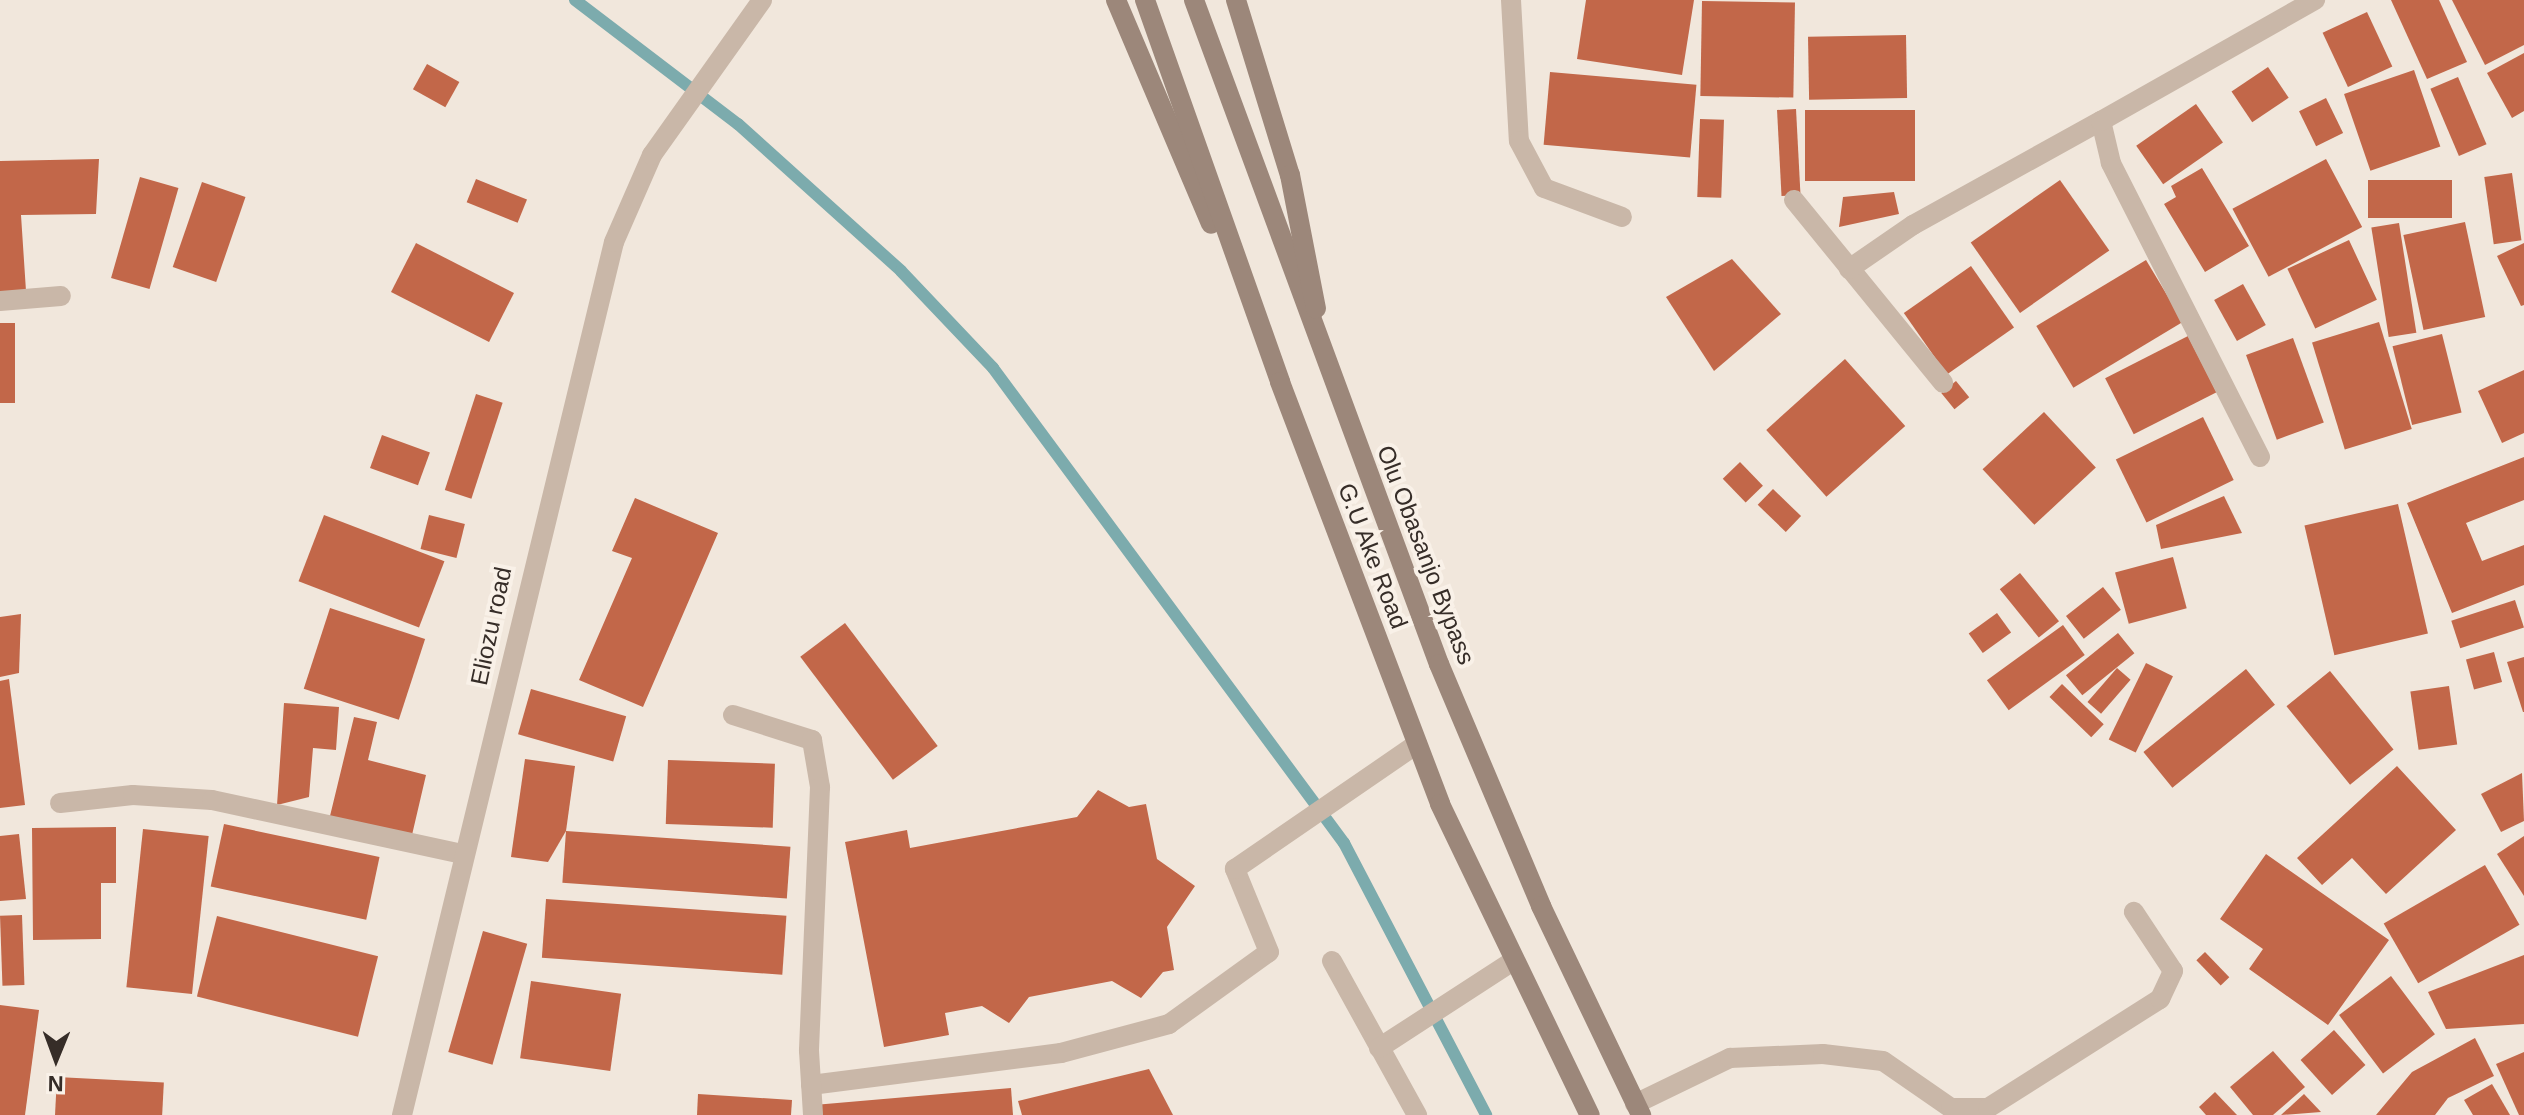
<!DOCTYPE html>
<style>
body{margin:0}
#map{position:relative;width:2524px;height:1115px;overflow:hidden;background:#f1e7dc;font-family:Helvetica,sans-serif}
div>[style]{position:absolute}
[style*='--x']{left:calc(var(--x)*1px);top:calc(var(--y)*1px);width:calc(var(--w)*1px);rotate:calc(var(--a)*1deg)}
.stream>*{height:12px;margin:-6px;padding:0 6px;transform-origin:6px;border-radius:6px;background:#7cabad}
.building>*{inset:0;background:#c26749;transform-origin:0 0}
.service>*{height:20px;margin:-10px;padding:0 10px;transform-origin:10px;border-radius:10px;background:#c9b7a8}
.minor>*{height:20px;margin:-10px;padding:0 10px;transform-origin:10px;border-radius:10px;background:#c9b7a8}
.tertiary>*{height:20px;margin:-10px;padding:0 10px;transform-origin:10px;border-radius:10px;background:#c9b7a8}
.secondary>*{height:20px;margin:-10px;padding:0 10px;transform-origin:10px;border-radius:10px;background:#9c877a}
span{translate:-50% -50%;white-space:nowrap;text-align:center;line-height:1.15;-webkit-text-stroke:8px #f9f1e8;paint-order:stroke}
.street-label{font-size:24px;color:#362d28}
.north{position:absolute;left:16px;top:1019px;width:80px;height:80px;-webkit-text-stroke:6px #f9f1e8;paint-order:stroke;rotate:181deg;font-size:22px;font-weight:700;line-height:32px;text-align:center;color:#362d28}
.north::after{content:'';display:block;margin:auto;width:28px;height:36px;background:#362d28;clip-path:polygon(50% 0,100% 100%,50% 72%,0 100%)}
</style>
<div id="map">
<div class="stream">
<i style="--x:575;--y:0;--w:205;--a:37.3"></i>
<i style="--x:738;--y:124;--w:219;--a:42"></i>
<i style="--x:901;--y:271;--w:134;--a:46.5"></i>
<i style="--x:993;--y:368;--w:591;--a:53.54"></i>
<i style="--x:1344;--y:843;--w:307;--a:62.4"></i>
</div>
<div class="building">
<i style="clip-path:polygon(1586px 0,1694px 0,1682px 75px,1577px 59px)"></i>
<i style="clip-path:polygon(2391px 0,2439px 0,2467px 62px,2427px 79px)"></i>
<i style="clip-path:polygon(2452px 0,2524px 0,2524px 45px,2485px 65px)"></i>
<i style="left:1702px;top:1px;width:93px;height:95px;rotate:1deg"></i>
<i style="left:2367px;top:12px;width:60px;height:49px;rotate:65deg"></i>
<i style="left:1906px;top:35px;width:63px;height:98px;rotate:89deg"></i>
<i style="clip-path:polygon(2524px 53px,2524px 111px,2512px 118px,2487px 73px)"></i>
<i style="left:427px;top:64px;width:37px;height:29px;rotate:29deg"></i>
<i style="left:2268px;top:67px;width:37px;height:44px;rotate:56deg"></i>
<i style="left:2414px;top:70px;width:81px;height:74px;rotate:71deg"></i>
<i style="left:1550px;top:72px;width:147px;height:73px;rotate:5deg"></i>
<i style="left:2458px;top:77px;width:73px;height:30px;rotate:67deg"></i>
<i style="left:2326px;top:98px;width:39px;height:30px;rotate:64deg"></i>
<i style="left:2196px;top:104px;width:47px;height:73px;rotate:55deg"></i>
<i style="left:1796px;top:109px;width:86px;height:19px;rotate:87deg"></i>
<i style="left:1915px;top:110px;width:71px;height:110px;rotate:90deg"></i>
<i style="left:1700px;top:119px;width:24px;height:78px;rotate:2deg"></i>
<i style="clip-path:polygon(99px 159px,96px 214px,21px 215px,26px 291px,0 292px,0 161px)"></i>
<i style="left:2326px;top:159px;width:77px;height:106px;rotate:62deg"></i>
<i style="clip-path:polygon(2202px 168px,2249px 246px,2205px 272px,2164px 204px,2176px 197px,2171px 186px)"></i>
<i style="left:2512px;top:173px;width:68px;height:28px;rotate:82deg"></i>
<i style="left:140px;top:177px;width:40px;height:105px;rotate:16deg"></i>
<i style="left:476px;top:179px;width:55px;height:25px;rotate:22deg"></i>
<i style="left:2060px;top:180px;width:86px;height:109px;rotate:55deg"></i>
<i style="left:2452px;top:180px;width:38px;height:84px;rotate:90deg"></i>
<i style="left:202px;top:182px;width:46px;height:90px;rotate:19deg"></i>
<i style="clip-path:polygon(1894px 192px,1899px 214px,1839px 227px,1843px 197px)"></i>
<i style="left:2465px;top:222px;width:97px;height:63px;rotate:78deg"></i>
<i style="left:2399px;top:223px;width:111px;height:28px;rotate:81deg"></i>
<i style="left:2349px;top:240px;width:66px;height:68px;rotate:65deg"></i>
<i style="left:416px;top:243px;width:110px;height:55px;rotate:27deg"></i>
<i style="clip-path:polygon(2524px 243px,2524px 305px,2521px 306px,2497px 256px)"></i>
<i style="clip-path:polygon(1732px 259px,1781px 314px,1714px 371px,1666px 297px)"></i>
<i style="left:2146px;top:260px;width:72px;height:128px;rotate:59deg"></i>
<i style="left:1971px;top:266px;width:75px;height:82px;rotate:55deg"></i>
<i style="left:2243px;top:284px;width:47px;height:33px;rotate:61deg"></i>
<i style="left:2379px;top:322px;width:112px;height:70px;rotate:73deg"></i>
<i style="left:0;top:323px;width:15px;height:80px"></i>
<i style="left:2442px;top:334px;width:81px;height:51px;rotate:76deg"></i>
<i style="left:2188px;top:336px;width:63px;height:93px;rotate:63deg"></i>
<i style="left:2293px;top:338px;width:90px;height:50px;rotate:70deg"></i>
<i style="left:1845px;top:359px;width:90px;height:106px;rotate:48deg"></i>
<i style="clip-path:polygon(2524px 370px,2524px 433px,2502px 443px,2478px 391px)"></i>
<i style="left:1956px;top:381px;width:21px;height:19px;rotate:51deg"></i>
<i style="left:476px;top:394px;width:28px;height:101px;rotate:18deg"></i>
<i style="left:2044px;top:412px;width:76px;height:84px;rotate:47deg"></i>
<i style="left:2203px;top:417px;width:70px;height:97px;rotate:64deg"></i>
<i style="left:382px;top:435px;width:51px;height:35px;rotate:20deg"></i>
<i style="clip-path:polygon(2524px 457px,2524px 500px,2466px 523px,2482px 561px,2524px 545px,2524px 585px,2452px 613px,2407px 503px)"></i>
<i style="left:1740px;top:462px;width:33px;height:24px;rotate:46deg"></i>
<i style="left:1773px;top:489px;width:39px;height:22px;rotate:44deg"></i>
<i style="clip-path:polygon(2224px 496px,2242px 533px,2161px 549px,2156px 525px)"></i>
<i style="clip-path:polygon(635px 498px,718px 533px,643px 707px,579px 680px,632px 558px,612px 551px)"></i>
<i style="left:2398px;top:504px;width:133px;height:96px;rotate:77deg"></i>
<i style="left:324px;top:515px;width:129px;height:71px;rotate:21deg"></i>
<i style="left:429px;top:515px;width:37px;height:35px;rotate:14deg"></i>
<i style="left:2173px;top:557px;width:53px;height:60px;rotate:75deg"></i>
<i style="left:2020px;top:573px;width:62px;height:26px;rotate:51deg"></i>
<i style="left:2103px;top:587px;width:29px;height:47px;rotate:52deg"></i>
<i style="left:2515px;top:600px;width:29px;height:67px;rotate:72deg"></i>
<i style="left:330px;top:608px;width:100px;height:85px;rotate:18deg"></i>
<i style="left:1997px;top:613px;width:24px;height:35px;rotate:54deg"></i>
<i style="clip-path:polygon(21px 614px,19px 673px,0 677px,0 617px)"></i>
<i style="left:845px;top:623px;width:154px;height:56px;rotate:53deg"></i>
<i style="left:2063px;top:625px;width:37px;height:94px;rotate:54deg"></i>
<i style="left:2118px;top:633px;width:26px;height:67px;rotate:51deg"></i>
<i style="left:2494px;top:652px;width:31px;height:29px;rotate:75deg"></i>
<i style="clip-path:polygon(2524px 657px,2524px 712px,2523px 712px,2507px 662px)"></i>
<i style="left:2146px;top:663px;width:30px;height:85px;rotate:26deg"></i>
<i style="left:2117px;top:668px;width:18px;height:45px;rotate:41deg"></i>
<i style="left:2246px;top:669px;width:46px;height:132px;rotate:51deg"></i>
<i style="left:2330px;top:671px;width:101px;height:56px;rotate:51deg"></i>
<i style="clip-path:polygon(9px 679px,25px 805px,0 808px,0 681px)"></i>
<i style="left:2062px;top:684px;width:58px;height:18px;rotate:44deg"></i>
<i style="left:2449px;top:686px;width:59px;height:39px;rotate:82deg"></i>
<i style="left:531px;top:689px;width:99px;height:47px;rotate:16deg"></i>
<i style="clip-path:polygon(284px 703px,339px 707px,336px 750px,313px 748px,309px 797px,277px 805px)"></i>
<i style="clip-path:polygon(354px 717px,377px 722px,368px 760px,426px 775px,412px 835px,330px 816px)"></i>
<i style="clip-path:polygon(525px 759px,575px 766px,566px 831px,548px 862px,511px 857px)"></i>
<i style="left:668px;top:760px;width:107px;height:64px;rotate:2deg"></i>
<i style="clip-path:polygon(2397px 766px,2456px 830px,2386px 894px,2352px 858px,2322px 885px,2297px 858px)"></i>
<i style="clip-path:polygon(2522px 773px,2524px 821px,2501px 832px,2481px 794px)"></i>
<i style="clip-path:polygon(1098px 790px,1129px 807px,1146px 804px,1157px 859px,1195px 886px,1167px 927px,1174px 970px,1163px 972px,1141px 998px,1112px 981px,1029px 997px,1009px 1023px,982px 1006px,945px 1013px,949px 1035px,884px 1047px,845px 842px,907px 830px,910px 848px,1077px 817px)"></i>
<i style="left:224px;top:824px;width:159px;height:64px;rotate:12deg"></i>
<i style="clip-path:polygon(116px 827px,116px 883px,101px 883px,101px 939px,33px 940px,32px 828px)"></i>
<i style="left:143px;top:829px;width:66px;height:159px;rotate:6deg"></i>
<i style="left:566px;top:831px;width:225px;height:52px;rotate:4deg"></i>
<i style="clip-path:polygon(19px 834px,26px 899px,0 901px,0 836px)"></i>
<i style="clip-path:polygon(2524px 836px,2524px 896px,2497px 854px)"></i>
<i style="clip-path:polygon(2266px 854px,2389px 940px,2328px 1025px,2249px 969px,2263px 949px,2220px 919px)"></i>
<i style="left:2485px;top:865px;width:69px;height:117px;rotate:60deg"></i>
<i style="left:546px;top:899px;width:241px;height:59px;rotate:4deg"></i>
<i style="left:22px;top:915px;width:70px;height:22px;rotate:88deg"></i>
<i style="left:217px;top:916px;width:166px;height:83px;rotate:14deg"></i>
<i style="left:483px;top:931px;width:46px;height:126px;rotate:16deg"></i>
<i style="left:2205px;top:952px;width:35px;height:12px;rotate:46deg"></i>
<i style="clip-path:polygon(2524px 955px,2524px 1024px,2446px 1029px,2428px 992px)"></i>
<i style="left:2391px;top:976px;width:73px;height:65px;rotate:53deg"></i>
<i style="left:531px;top:981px;width:91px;height:78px;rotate:8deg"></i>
<i style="clip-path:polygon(0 1005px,39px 1010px,25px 1115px,0 1115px)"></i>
<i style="left:2334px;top:1030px;width:47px;height:45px;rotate:48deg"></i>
<i style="clip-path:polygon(2475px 1038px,2494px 1076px,2448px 1098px,2435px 1115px,2376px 1115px,2412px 1072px)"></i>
<i style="clip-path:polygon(2273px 1051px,2305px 1087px,2273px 1115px,2253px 1115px,2230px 1087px)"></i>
<i style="clip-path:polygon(2524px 1052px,2524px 1115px,2519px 1115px,2496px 1064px)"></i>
<i style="clip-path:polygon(1149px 1069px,1173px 1115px,1022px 1115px,1018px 1101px)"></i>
<i style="left:57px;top:1077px;width:107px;height:38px;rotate:3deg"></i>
<i style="clip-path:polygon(2492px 1084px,2510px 1115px,2473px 1115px,2464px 1100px)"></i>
<i style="clip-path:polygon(1011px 1088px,1013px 1115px,815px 1115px,814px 1105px)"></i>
<i style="clip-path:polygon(2215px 1092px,2237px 1115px,2206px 1115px,2199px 1107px)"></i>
<i style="clip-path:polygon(698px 1094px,792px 1100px,791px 1115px,697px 1115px)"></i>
<i style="clip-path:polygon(2304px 1094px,2321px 1112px,2281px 1115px)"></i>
</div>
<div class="service">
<i style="--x:1332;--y:961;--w:176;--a:61.1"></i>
<i style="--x:1379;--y:1048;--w:160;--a:-33"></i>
<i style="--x:811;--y:1085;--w:252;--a:-7.3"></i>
<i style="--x:1061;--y:1053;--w:112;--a:-15"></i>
<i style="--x:1169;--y:1024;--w:123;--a:-35.8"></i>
<i style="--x:1269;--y:952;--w:90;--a:-112.3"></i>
<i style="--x:1235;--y:869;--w:221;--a:-34.5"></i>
</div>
<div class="minor">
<i style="--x:1511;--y:0;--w:141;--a:86.8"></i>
<i style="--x:1519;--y:141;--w:53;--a:62"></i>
<i style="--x:1544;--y:188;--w:83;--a:20.4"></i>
<i style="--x:1794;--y:200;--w:236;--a:50.8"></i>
<i style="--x:1849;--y:269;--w:78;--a:-34.5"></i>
<i style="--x:1913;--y:225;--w:215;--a:-29"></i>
<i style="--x:0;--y:301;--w:61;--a:-4.7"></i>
<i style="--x:2260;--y:457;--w:330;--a:-116.9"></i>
<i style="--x:2111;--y:163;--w:43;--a:-103.4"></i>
<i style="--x:2101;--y:121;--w:246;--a:-29.5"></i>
<i style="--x:733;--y:715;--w:83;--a:17.6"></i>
<i style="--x:812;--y:740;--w:48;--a:80.3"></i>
<i style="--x:820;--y:787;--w:264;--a:92.4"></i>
<i style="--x:809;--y:1051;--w:64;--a:86.4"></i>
<i style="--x:60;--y:803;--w:73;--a:-6.3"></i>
<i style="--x:133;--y:795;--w:79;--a:3.6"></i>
<i style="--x:212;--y:800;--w:256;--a:12.2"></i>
<i style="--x:1635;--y:1104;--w:106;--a:-25.8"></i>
<i style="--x:1730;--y:1058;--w:93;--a:-2.5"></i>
<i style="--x:1823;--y:1054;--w:60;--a:6.7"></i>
<i style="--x:1883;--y:1061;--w:83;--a:34.7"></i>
<i style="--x:1951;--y:1108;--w:37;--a:0"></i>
<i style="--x:1988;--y:1108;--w:204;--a:-32.4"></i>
<i style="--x:2160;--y:999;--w:31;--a:-65"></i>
<i style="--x:2173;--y:971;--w:71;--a:-123.5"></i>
</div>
<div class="tertiary">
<i style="--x:402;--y:1115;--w:898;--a:-76.35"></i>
<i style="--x:614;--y:242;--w:95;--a:-66.4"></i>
<i style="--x:652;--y:155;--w:190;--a:-54.6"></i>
</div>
<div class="secondary">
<i style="--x:1116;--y:0;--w:243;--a:67"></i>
<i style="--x:1145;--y:0;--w:405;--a:70.5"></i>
<i style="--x:1280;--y:382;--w:451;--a:69.2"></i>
<i style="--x:1440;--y:804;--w:345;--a:64.3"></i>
<i style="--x:1194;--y:0;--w:708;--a:69.75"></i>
<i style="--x:1439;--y:664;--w:263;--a:67.1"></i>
<i style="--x:1541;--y:906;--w:232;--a:64.4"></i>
<i style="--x:1236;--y:0;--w:183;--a:72.9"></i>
<i style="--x:1290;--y:175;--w:136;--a:79"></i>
</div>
<div class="street-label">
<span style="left:1426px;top:555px;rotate:69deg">Olu Obasanjo Bypass</span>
<span style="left:1373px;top:556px;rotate:69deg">G.U Ake Road</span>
<span style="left:491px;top:626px;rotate:-78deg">Eliozu road</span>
</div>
<div class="north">N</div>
</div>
